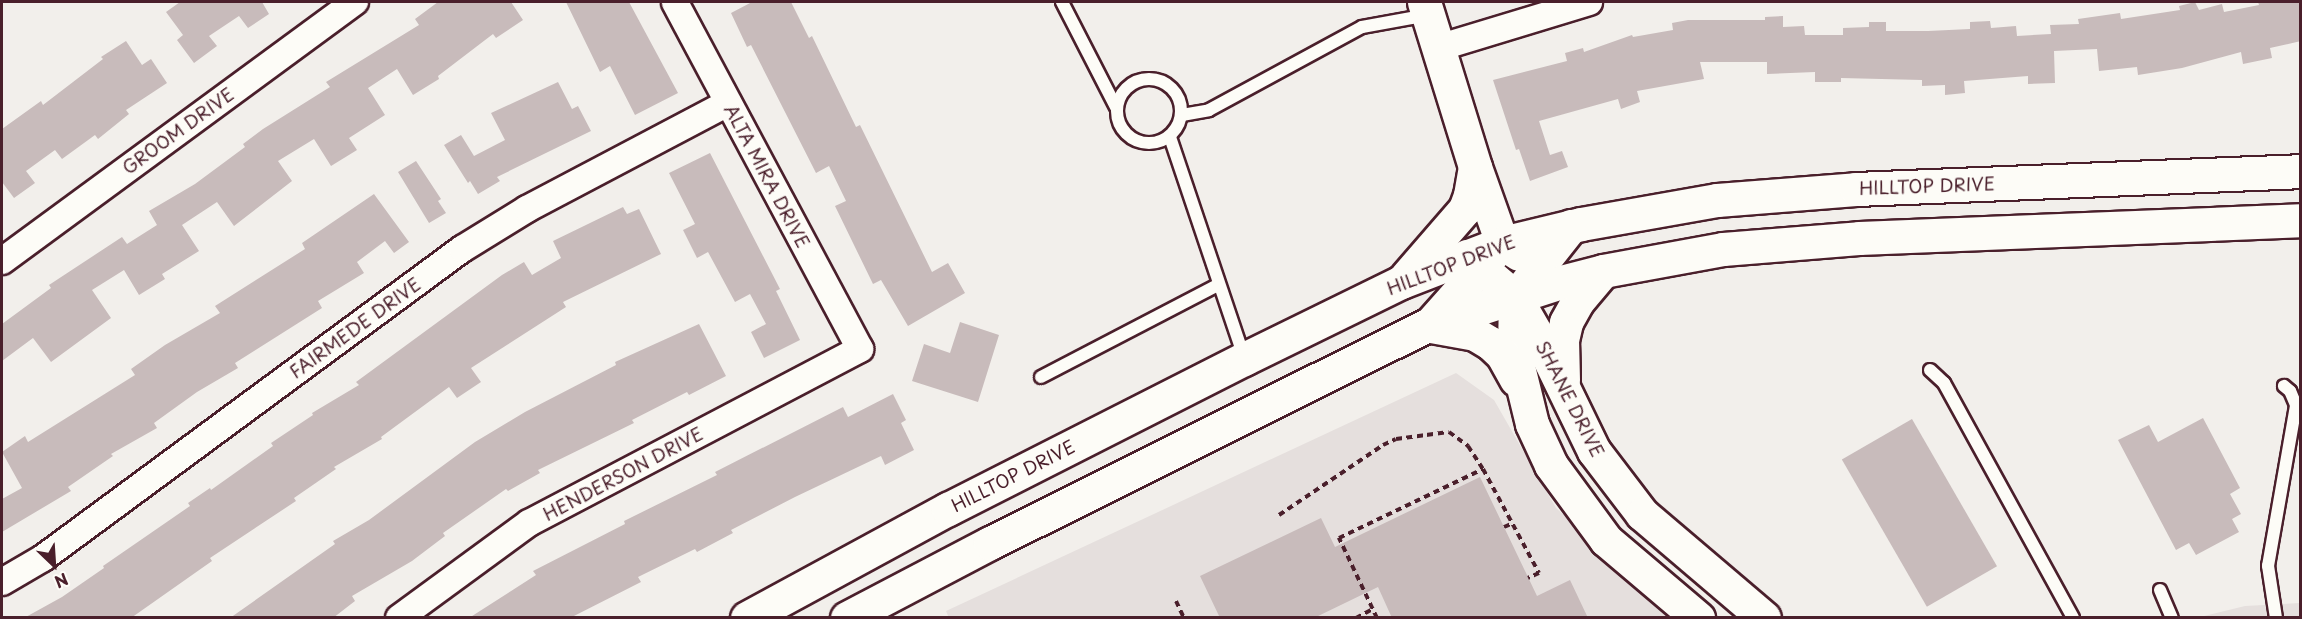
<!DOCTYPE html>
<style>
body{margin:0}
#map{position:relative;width:2302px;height:619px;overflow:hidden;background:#f2efeb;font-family:"Playpen Sans",sans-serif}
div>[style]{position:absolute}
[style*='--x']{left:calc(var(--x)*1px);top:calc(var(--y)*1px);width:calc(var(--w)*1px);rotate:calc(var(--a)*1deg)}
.built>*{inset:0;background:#e5dfdd}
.building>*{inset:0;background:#c8bbbb;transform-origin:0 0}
.path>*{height:4px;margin-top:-2px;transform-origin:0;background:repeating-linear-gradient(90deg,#4a1f2b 0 6px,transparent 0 10.5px)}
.roads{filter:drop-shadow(2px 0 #4a1f2b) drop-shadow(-2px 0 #4a1f2b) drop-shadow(0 2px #4a1f2b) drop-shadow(0 -2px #4a1f2b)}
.lane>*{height:12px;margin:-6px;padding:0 6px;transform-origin:6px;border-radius:6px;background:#fdfcf7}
.lane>.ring{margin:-6px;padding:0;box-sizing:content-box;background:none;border:12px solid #fdfcf7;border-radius:50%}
.street>*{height:26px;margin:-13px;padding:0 13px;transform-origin:13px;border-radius:13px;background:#fdfcf7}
.secondary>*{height:33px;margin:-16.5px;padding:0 16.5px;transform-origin:16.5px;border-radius:16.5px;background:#fdfcf7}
span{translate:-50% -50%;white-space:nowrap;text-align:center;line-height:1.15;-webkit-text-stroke:4.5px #fdfcf7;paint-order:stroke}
.street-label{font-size:18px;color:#4a1f2b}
.frame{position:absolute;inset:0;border:3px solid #4a1f2b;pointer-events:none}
.north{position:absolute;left:24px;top:535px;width:60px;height:60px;-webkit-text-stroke:4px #fdfcf7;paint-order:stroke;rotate:155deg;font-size:16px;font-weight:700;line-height:24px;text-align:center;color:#4a1f2b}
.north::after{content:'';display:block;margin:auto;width:21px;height:27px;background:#4a1f2b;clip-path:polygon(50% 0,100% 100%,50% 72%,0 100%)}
</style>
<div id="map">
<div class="built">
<i style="clip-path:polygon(1456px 373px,1494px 400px,1556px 508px,1679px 617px,949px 618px,946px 611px)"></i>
<i style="clip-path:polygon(2300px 603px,2300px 617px,2196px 618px,2245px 606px)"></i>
</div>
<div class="building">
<i style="clip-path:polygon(180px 2px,262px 2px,269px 14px,248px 28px,239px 16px,209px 36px,217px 46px,194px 63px,177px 40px,183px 35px,166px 12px)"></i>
<i style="clip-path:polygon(438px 2px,511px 2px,523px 20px,496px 38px,493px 34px,438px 76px,439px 79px,413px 95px,397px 69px,368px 88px,385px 115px,349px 138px,357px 150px,331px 166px,314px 139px,278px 161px,292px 181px,234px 226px,217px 202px,182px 225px,199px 251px,162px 274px,165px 279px,139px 295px,124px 270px,92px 290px,111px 318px,51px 362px,33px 338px,2px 361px,2px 324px,51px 288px,49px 285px,122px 237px,127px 244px,157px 225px,149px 211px,195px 184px,245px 147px,243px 144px,263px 129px,330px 87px,326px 82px,419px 25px,415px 19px)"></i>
<i style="clip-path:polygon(566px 2px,629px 2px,678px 93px,635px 115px,610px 66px,600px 72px)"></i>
<i style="clip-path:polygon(752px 2px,791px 2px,809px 38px,812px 36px,856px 127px,860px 125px,932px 272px,948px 263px,965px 293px,908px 326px,881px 280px,873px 284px,835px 206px,846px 201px,829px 166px,816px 173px,751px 45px,747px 47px,731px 13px)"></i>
<i style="clip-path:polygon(2195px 2px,2199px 10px,2222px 4px,2224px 12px,2259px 5px,2258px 2px,2301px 2px,2301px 41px,2270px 48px,2272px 58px,2243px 64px,2241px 52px,2182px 68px,2138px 75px,2137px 67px,2099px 71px,2097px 49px,2054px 51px,2055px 83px,2028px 84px,2028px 76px,1964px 81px,1965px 93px,1945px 95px,1945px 85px,1922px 86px,1922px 80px,1841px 78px,1841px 82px,1815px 82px,1815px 72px,1767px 74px,1767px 62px,1700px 62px,1704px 79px,1637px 91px,1640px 102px,1621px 109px,1618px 99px,1539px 121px,1550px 155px,1562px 151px,1568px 167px,1530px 181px,1519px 149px,1516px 150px,1493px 80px,1567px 61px,1565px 53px,1583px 48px,1584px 52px,1632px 35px,1633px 37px,1673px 30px,1672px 23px,1688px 20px,1765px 20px,1765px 17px,1783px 16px,1783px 27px,1804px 26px,1805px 35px,1843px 35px,1843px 28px,1869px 27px,1869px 22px,1886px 22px,1886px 31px,1928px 31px,1970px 29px,1970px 22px,1990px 21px,1991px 28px,2016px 26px,2017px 36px,2051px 34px,2050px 25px,2079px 24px,2078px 19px,2120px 13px,2121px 19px,2180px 10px,2179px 6px)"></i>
<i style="clip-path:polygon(126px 41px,142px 65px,151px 59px,167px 83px,126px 110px,129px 114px,98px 139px,95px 135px,62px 159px,55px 150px,26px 171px,35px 183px,14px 198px,2px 182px,2px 129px,41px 101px,43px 105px,103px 59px,101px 57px)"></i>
<i style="clip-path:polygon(558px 82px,572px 109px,578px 106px,591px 131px,497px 177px,500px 181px,478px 194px,470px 181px,468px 183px,444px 145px,461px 135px,474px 156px,505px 140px,491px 113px)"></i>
<i style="clip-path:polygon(710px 153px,780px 289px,776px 291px,800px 340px,764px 358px,751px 332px,766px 324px,750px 294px,735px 302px,708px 252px,697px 258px,683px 230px,695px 224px,669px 173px)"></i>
<i style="clip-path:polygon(416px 161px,441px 199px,438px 201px,446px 213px,429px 223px,398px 172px)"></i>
<i style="clip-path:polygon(374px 194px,409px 242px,394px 253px,385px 241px,357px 262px,364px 273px,318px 301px,322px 308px,235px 363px,238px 368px,197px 392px,154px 423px,157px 428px,111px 454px,113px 456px,68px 487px,71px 491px,2px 532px,2px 499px,22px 488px,2px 452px,25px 436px,28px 442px,135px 375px,131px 369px,165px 345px,220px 313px,215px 306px,305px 249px,302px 243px)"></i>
<i style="clip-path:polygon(623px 207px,627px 214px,639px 209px,661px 254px,563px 302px,566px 307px,471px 368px,481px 382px,457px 398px,449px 387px,381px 437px,382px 439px,334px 467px,336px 469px,294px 498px,296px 501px,210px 558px,212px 561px,131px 618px,24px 618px,62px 597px,104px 568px,103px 566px,190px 506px,188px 503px,210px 488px,211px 490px,273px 446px,271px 443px,313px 415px,312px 413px,359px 385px,356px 382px,502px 275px,524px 262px,532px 275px,561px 258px,553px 241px)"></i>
<i style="clip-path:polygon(960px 322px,999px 335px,978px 402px,912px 381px,924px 344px,950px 353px)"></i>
<i style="clip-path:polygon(699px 324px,726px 376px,689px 395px,687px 392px,632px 420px,634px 423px,538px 470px,540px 473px,508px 491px,506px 489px,443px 533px,445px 536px,412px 561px,352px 596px,355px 601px,333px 618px,230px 618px,335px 544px,333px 541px,369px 520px,475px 442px,525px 412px,616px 365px,615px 362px)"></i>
<i style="clip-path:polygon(893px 394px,906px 420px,901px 423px,914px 450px,885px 465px,881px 456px,795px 497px,731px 530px,733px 533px,697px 552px,695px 549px,638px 577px,641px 582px,570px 618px,469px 618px,536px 575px,533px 571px,625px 524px,624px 521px,717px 475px,715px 472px,843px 407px,848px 417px)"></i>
<i style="clip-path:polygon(2203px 418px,2240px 488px,2230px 494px,2241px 514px,2232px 519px,2239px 532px,2196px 555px,2189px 543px,2176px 550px,2118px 440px,2149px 425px,2158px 442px)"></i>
<i style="left:1912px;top:419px;width:170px;height:81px;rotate:60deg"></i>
<i style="clip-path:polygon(1480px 477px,1537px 596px,1570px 580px,1588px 618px,1392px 618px,1378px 587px,1314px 618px,1220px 618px,1200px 576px,1321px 518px,1335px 547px)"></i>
</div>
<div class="path">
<i style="--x:1279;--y:515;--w:125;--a:-33.9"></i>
<i style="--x:1383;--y:445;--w:14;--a:-25"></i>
<i style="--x:1396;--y:439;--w:53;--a:-7.5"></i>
<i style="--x:1449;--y:432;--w:24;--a:36"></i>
<i style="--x:1468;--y:446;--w:27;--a:57"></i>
<i style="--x:1504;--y:527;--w:8;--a:-23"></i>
<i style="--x:1176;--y:601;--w:19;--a:65"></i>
<i style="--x:1356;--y:618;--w:19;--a:-28"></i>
<i style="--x:1377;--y:618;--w:89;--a:-115.4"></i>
<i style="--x:1339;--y:538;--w:160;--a:-25.6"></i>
<i style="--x:1483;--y:469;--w:118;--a:61.7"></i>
<i style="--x:1539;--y:573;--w:12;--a:156"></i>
</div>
<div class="roads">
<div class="lane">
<i style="--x:1062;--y:2;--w:118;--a:62.8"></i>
<i class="ring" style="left:1117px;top:79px;width:52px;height:52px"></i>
<i style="--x:1182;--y:115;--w:27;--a:-10"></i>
<i style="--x:1209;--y:110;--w:174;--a:-28.5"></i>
<i style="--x:1362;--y:27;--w:67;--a:-10.3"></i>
<i style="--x:1170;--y:137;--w:232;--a:71.4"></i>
<i style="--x:1930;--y:370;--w:19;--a:43"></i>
<i style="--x:1944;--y:383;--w:268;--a:61.2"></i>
<i style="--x:1041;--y:377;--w:199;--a:-27.5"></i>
<i style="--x:2160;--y:590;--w:30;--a:67"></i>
<i style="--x:2276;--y:618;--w:53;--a:-98.7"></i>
<i style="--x:2268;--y:566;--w:163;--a:-80.1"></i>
<i style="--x:2296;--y:405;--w:15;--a:-113"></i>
<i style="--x:2290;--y:391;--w:8;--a:-140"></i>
</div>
<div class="street">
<i style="--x:1438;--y:48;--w:158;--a:-16.9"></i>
<i style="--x:2;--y:261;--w:438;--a:-36.3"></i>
<i style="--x:2;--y:582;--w:48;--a:-30.3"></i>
<i style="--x:43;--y:558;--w:521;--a:-36.41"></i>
<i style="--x:462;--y:249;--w:76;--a:-31.6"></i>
<i style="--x:527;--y:209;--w:227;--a:-27.8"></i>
<i style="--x:399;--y:618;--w:161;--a:-36.2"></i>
<i style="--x:529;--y:523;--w:374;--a:-27.7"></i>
<i style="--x:860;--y:349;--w:393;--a:-118.1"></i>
</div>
<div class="secondary">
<i style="--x:1424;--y:2;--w:173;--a:72.8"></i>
<i style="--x:1475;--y:167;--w:81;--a:70.4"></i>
<i style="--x:1502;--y:243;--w:20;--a:33"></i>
<i style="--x:1571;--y:226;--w:90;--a:128.3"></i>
<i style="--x:1515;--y:297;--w:53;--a:91.1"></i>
<i style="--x:1514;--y:350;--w:76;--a:76.3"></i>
<i style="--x:1532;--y:424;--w:45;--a:65.1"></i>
<i style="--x:1551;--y:465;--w:93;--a:53.7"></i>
<i style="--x:1606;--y:540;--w:121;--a:40.3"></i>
<i style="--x:1467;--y:256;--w:63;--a:40.5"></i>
<i style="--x:1515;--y:297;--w:52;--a:60"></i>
<i style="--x:1541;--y:342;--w:121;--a:64.1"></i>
<i style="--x:1594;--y:451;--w:79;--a:52.7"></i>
<i style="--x:1642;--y:514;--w:160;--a:40.4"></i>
<i style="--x:1406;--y:277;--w:90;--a:-49.1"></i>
<i style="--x:1465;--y:209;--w:15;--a:-70"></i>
<i style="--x:1470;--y:195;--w:28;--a:-80"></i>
<i style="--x:1430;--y:324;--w:98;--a:-48.3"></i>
<i style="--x:1431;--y:326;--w:45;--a:10.3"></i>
<i style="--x:1475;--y:334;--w:17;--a:31"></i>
<i style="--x:1490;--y:343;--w:16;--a:43"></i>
<i style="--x:1502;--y:354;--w:29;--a:61"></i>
<i style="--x:1563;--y:380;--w:40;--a:-91.4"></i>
<i style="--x:1562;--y:340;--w:18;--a:-77"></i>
<i style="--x:1566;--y:322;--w:23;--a:-61"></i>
<i style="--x:1577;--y:302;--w:40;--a:-50"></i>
<i style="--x:747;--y:618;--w:229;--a:-28.5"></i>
<i style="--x:948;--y:509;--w:332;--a:-26.9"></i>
<i style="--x:1244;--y:359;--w:175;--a:-26.1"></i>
<i style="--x:1401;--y:282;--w:108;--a:-21.1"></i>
<i style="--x:1502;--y:243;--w:81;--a:-13.5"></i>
<i style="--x:1581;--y:224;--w:138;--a:-10"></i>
<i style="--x:1717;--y:200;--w:139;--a:-4.5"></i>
<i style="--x:1856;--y:189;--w:444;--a:-2.3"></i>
<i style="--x:847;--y:618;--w:161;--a:-27.7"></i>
<i style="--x:990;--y:543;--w:489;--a:-26.5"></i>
<i style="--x:1428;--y:325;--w:140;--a:-17.9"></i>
<i style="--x:1561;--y:282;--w:43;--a:-14.7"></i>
<i style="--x:1603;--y:271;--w:122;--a:-10.4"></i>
<i style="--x:1723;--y:249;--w:136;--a:-4.6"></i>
<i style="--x:1859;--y:238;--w:441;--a:-2.3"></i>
</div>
</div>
<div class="street-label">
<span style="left:178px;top:131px;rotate:-36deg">GROOM DRIVE</span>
<span style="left:767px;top:176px;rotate:62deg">ALTA MIRA DRIVE</span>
<span style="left:1927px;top:186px;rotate:-2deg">HILLTOP DRIVE</span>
<span style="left:1451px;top:265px;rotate:-21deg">HILLTOP DRIVE</span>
<span style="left:355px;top:328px;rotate:-36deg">FAIRMEDE DRIVE</span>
<span style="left:1570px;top:399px;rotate:63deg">SHANE DRIVE</span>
<span style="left:623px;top:474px;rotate:-28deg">HENDERSON DRIVE</span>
<span style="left:1013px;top:476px;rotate:-27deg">HILLTOP DRIVE</span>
</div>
<div class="frame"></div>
<div class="north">N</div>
</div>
